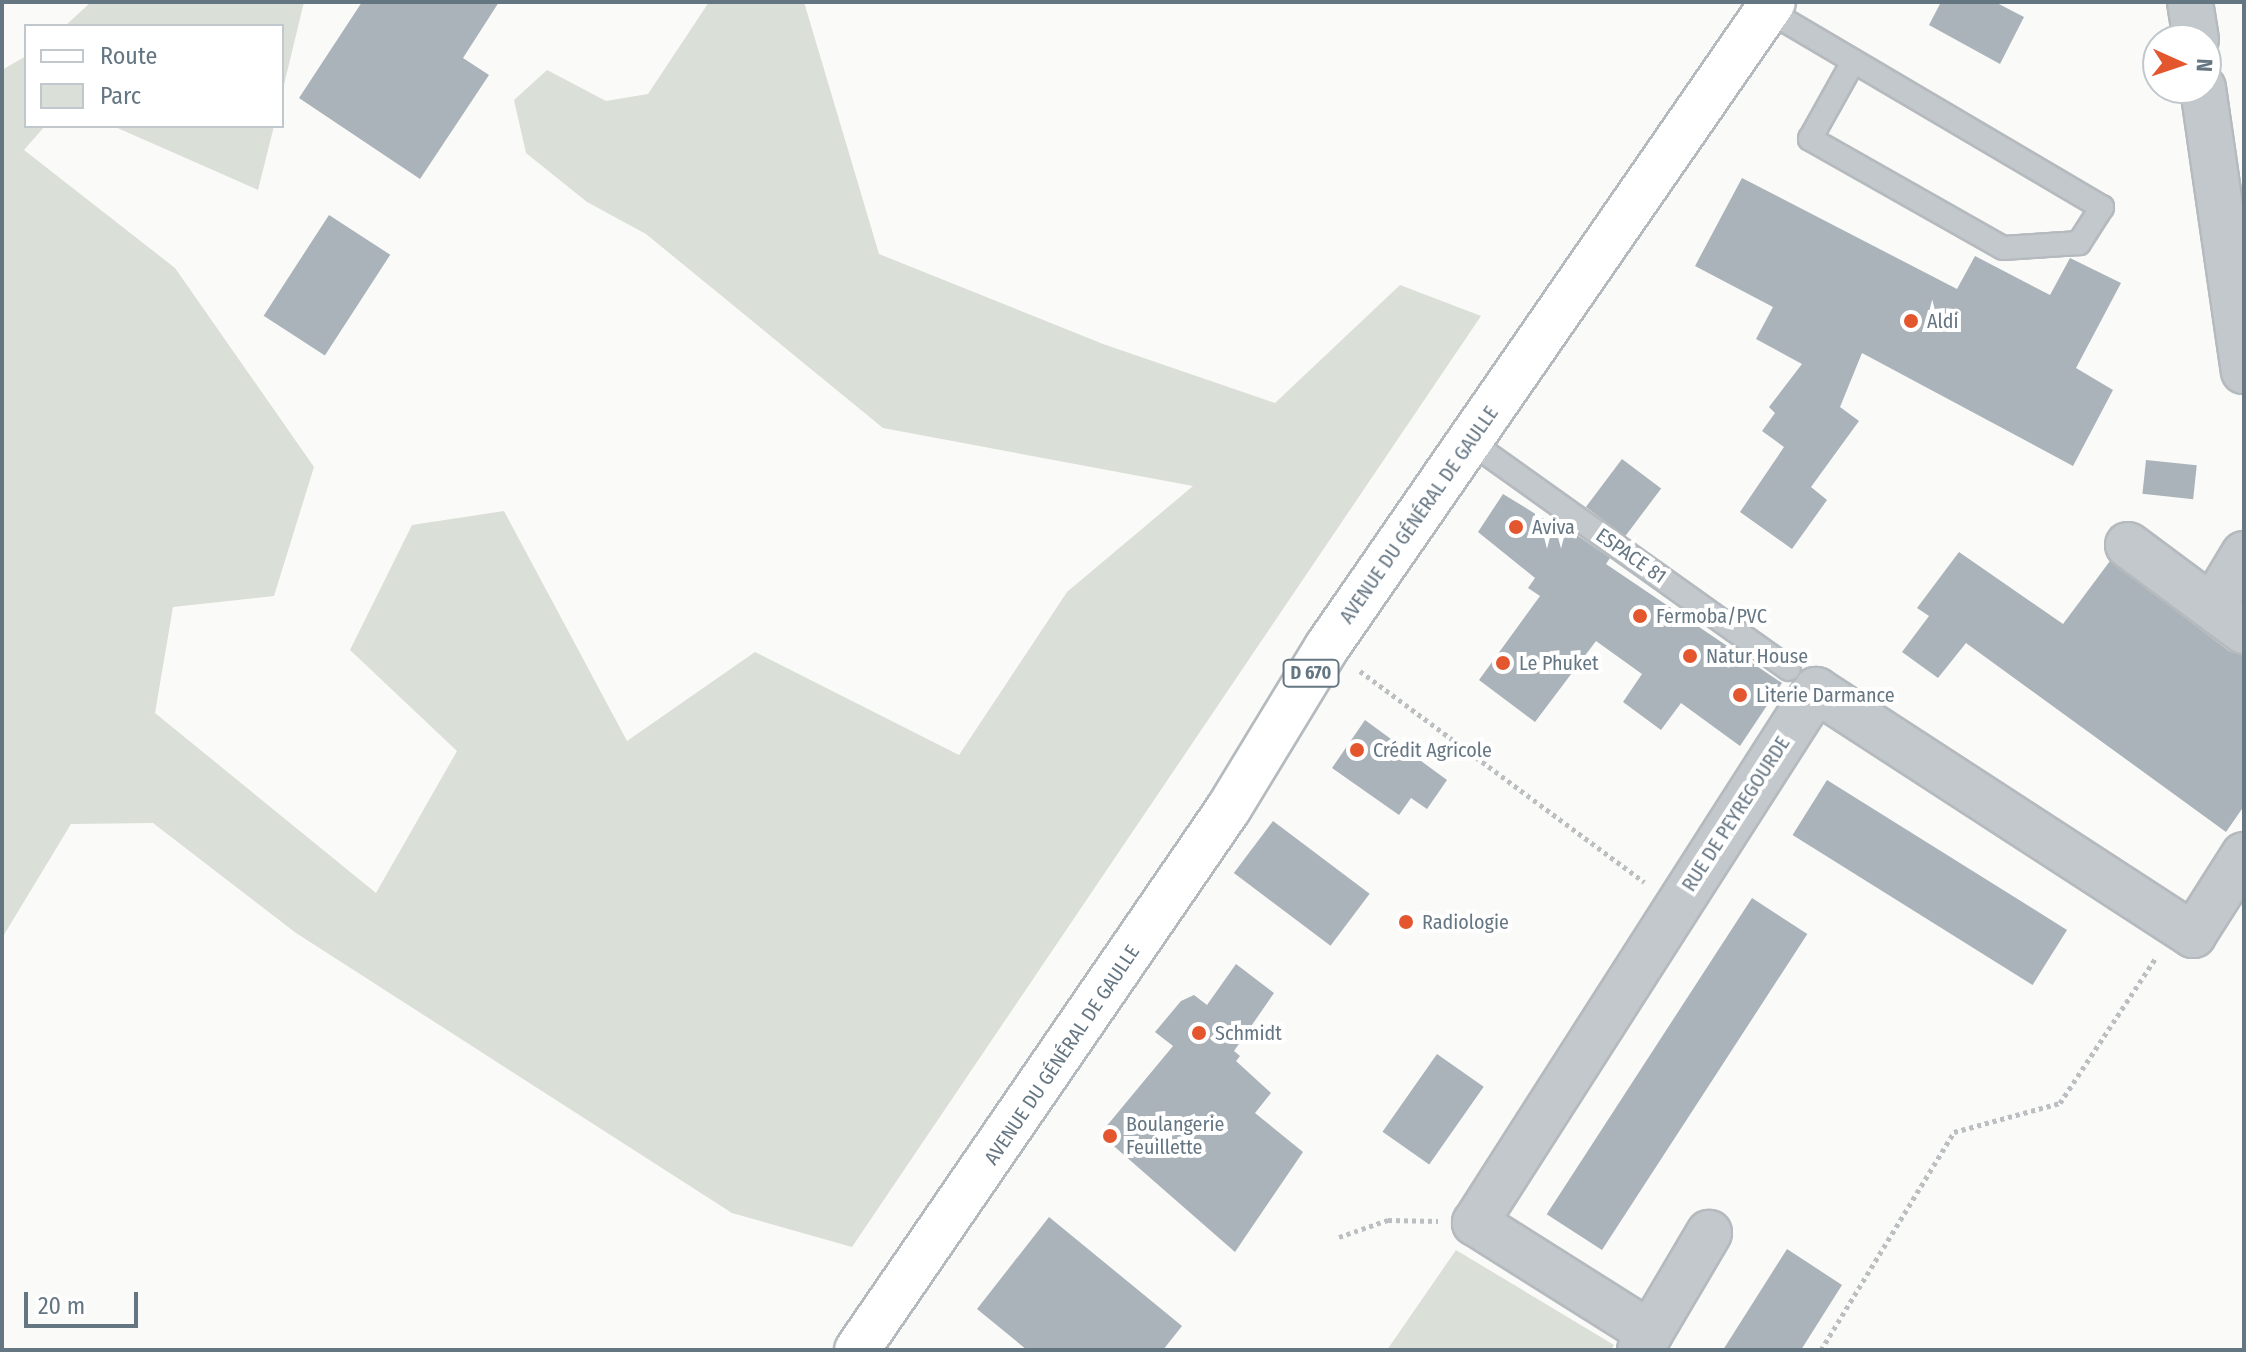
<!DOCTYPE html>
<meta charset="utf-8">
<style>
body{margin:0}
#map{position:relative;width:2246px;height:1352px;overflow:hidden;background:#fafaf8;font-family:"Fira Sans Condensed",sans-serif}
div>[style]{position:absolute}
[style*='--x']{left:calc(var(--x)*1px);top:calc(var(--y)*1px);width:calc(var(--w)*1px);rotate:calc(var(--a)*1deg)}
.green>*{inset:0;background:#dadfd7}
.building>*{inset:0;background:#aab3b9;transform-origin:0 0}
.path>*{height:5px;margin-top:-2.5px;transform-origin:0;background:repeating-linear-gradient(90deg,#bbbfc2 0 4px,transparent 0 8px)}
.roads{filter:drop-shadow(2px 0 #b5babe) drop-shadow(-2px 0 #b5babe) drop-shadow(0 2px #b5babe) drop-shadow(0 -2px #b5babe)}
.service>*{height:22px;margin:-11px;padding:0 11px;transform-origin:11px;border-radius:11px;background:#c3c8cc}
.minor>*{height:44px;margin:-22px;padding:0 22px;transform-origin:22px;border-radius:22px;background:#c3c8cc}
.primary>*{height:44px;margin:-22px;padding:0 22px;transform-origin:22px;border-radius:22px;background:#fff}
.dots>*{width:22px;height:22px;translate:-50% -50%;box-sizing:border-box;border:4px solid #fff;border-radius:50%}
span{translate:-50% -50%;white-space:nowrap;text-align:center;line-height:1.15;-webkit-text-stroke:8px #fff;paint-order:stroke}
.shield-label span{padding:2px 6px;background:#fff;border:2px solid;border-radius:6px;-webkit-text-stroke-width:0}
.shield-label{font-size:18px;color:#657683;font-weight:700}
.poi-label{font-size:20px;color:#657683}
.left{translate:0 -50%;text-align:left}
.street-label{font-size:20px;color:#657683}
.frame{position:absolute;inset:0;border:4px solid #657683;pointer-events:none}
.legend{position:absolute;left:24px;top:24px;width:260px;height:104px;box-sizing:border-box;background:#fff;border:2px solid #c1c8cd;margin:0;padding:10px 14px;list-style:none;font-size:24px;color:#657683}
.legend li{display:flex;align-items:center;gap:16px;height:40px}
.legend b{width:40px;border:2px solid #c1c8cd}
.north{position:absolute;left:2142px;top:24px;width:80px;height:80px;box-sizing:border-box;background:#fff;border:2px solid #c1c8cd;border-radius:50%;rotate:93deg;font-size:22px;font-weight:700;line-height:32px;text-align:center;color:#657683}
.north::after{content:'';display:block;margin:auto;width:28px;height:36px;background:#e4572e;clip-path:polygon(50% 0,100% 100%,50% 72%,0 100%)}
.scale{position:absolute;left:24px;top:1292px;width:114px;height:36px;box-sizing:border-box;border:4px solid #657683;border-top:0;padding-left:10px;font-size:24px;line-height:28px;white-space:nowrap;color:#657683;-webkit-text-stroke:6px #fff;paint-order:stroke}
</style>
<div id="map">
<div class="green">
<i style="clip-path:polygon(91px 2px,304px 2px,282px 93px,282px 26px,65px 26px)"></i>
<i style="clip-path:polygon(709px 2px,804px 2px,879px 254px,1103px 344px,1275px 403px,1400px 285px,1481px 316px,852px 1247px,732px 1213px,296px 933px,153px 823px,71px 824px,2px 938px,2px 70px,26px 56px,26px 126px,45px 126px,24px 150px,175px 268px,314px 467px,274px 596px,173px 607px,155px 713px,376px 893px,457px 751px,350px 650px,412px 525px,504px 511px,627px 741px,755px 652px,959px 755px,1067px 592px,1193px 486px,883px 428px,646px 234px,587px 202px,526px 153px,514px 100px,547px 70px,606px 101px,648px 94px)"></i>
<i style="clip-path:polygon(113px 126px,274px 126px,258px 190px)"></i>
<i style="clip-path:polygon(1456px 1250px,1614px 1345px,1611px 1350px,1387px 1350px)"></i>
</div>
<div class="building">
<i style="clip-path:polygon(362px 2px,499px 2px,463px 58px,489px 75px,420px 179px,299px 98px)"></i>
<i style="clip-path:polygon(1941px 2px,1995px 2px,2024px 17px,2000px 64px,1929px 25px)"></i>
<i style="clip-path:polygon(1742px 178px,1957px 289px,1975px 256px,2050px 295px,2070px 258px,2121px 283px,2076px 368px,2113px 390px,2073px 466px,1862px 353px,1840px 407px,1859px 421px,1811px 487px,1827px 500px,1792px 549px,1740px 512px,1784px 447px,1762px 431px,1775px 413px,1769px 407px,1802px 364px,1756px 339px,1773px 307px,1695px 266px)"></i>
<i style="left:329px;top:215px;width:73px;height:120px;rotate:33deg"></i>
<i style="left:1622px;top:459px;width:49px;height:60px;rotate:37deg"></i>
<i style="left:2146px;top:460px;width:51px;height:34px;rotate:6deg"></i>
<i style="clip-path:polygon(1503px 494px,1565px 532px,1568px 529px,1610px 558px,1606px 564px,1782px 683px,1740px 746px,1681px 703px,1661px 730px,1623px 702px,1642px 674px,1596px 641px,1535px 722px,1479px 680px,1540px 596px,1528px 588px,1535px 578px,1478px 532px)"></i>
<i style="clip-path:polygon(1959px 552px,2063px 624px,2110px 561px,2229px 651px,2244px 656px,2244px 806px,2226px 832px,1966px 643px,1938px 678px,1902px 652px,1929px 616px,1917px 608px)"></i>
<i style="clip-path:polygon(1365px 720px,1447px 780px,1427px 809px,1411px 798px,1399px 815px,1332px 768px)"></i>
<i style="left:1827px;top:780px;width:283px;height:65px;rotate:32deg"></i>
<i style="left:1273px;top:821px;width:121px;height:65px;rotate:37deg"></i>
<i style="left:1752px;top:898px;width:66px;height:377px;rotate:33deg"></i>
<i style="clip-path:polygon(1236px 964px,1274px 993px,1234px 1051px,1240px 1056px,1236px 1061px,1271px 1093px,1255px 1113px,1303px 1152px,1235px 1252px,1100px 1134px,1173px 1046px,1155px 1032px,1181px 1001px,1194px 995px,1207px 1005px)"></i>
<i style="left:1437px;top:1054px;width:57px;height:95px;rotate:35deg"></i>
<i style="clip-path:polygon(1049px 1217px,1182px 1326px,1163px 1350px,1027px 1350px,977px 1309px)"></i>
<i style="clip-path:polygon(1787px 1249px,1842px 1285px,1801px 1350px,1723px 1350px)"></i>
</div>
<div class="path">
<i style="--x:1360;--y:671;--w:354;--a:36.6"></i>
<i style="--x:1339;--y:1237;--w:52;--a:-19.1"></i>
<i style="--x:1388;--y:1220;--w:50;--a:1.1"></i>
<i style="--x:1821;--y:1350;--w:255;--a:-58.6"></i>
<i style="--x:1954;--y:1132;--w:110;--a:-15.3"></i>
<i style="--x:2060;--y:1103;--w:173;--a:-56.6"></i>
</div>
<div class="roads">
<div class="service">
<i style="--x:1767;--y:10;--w:389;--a:30.5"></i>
<i style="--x:2102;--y:207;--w:43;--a:122.6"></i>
<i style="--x:2079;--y:243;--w:76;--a:176.2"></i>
<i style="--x:2003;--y:248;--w:222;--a:-150.5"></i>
<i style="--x:1810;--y:139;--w:86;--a:-60.8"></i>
<i style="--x:1472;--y:443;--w:389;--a:35.5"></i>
</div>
<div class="minor">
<i style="--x:2190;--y:2;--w:38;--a:81"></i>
<i style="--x:2203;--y:88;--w:286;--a:81.8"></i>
<i style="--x:2128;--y:545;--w:144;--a:36.6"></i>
<i style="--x:2212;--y:607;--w:62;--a:-58.9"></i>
<i style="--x:1650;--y:1333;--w:207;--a:-147.8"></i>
<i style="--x:1475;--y:1223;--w:633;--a:-57.39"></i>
<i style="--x:1816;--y:690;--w:450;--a:33"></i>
<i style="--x:2193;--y:935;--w:95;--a:-57.5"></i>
<i style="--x:1640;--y:1350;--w:136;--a:-59.5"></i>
</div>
<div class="primary">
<i style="--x:857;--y:1350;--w:657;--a:-55.54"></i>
<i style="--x:1229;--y:808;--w:188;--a:-58.7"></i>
<i style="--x:1327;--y:647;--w:784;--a:-55.34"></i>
</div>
</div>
<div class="dots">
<i style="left:1911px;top:321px;background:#e4572e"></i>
<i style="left:1516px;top:527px;background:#e4572e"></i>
<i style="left:1640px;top:616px;background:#e4572e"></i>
<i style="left:1690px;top:656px;background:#e4572e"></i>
<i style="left:1503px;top:663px;background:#e4572e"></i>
<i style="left:1740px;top:695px;background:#e4572e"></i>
<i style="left:1357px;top:750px;background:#e4572e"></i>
<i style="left:1406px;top:922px;background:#e4572e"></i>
<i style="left:1199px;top:1033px;background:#e4572e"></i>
<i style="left:1110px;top:1136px;background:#e4572e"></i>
</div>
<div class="shield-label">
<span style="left:1311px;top:673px">D 670</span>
</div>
<div class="poi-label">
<span class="left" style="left:1927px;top:321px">Aldi</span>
<span class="left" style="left:1532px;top:527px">Aviva</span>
<span class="left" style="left:1656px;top:616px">Fermoba/PVC</span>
<span class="left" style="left:1706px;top:656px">Natur House</span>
<span class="left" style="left:1519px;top:663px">Le Phuket</span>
<span class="left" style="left:1756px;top:695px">Literie Darmance</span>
<span class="left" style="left:1373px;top:750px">Crédit Agricole</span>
<span class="left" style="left:1422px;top:922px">Radiologie</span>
<span class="left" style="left:1215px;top:1033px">Schmidt</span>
<span class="left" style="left:1126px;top:1136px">Boulangerie<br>Feuillette</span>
</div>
<div class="street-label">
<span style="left:1419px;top:515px;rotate:-55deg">AVENUE DU GÉNÉRAL DE GAULLE</span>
<span style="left:1631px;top:556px;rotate:35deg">ESPACE 81</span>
<span style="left:1736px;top:814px;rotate:-57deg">RUE DE PEYREGOURDE</span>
<span style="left:1062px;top:1055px;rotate:-56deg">AVENUE DU GÉNÉRAL DE GAULLE</span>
</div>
<div class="frame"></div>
<ul class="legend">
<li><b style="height:10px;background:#fff"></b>Route</li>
<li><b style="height:22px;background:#dadfd7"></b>Parc</li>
</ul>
<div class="north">N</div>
<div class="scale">20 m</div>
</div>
